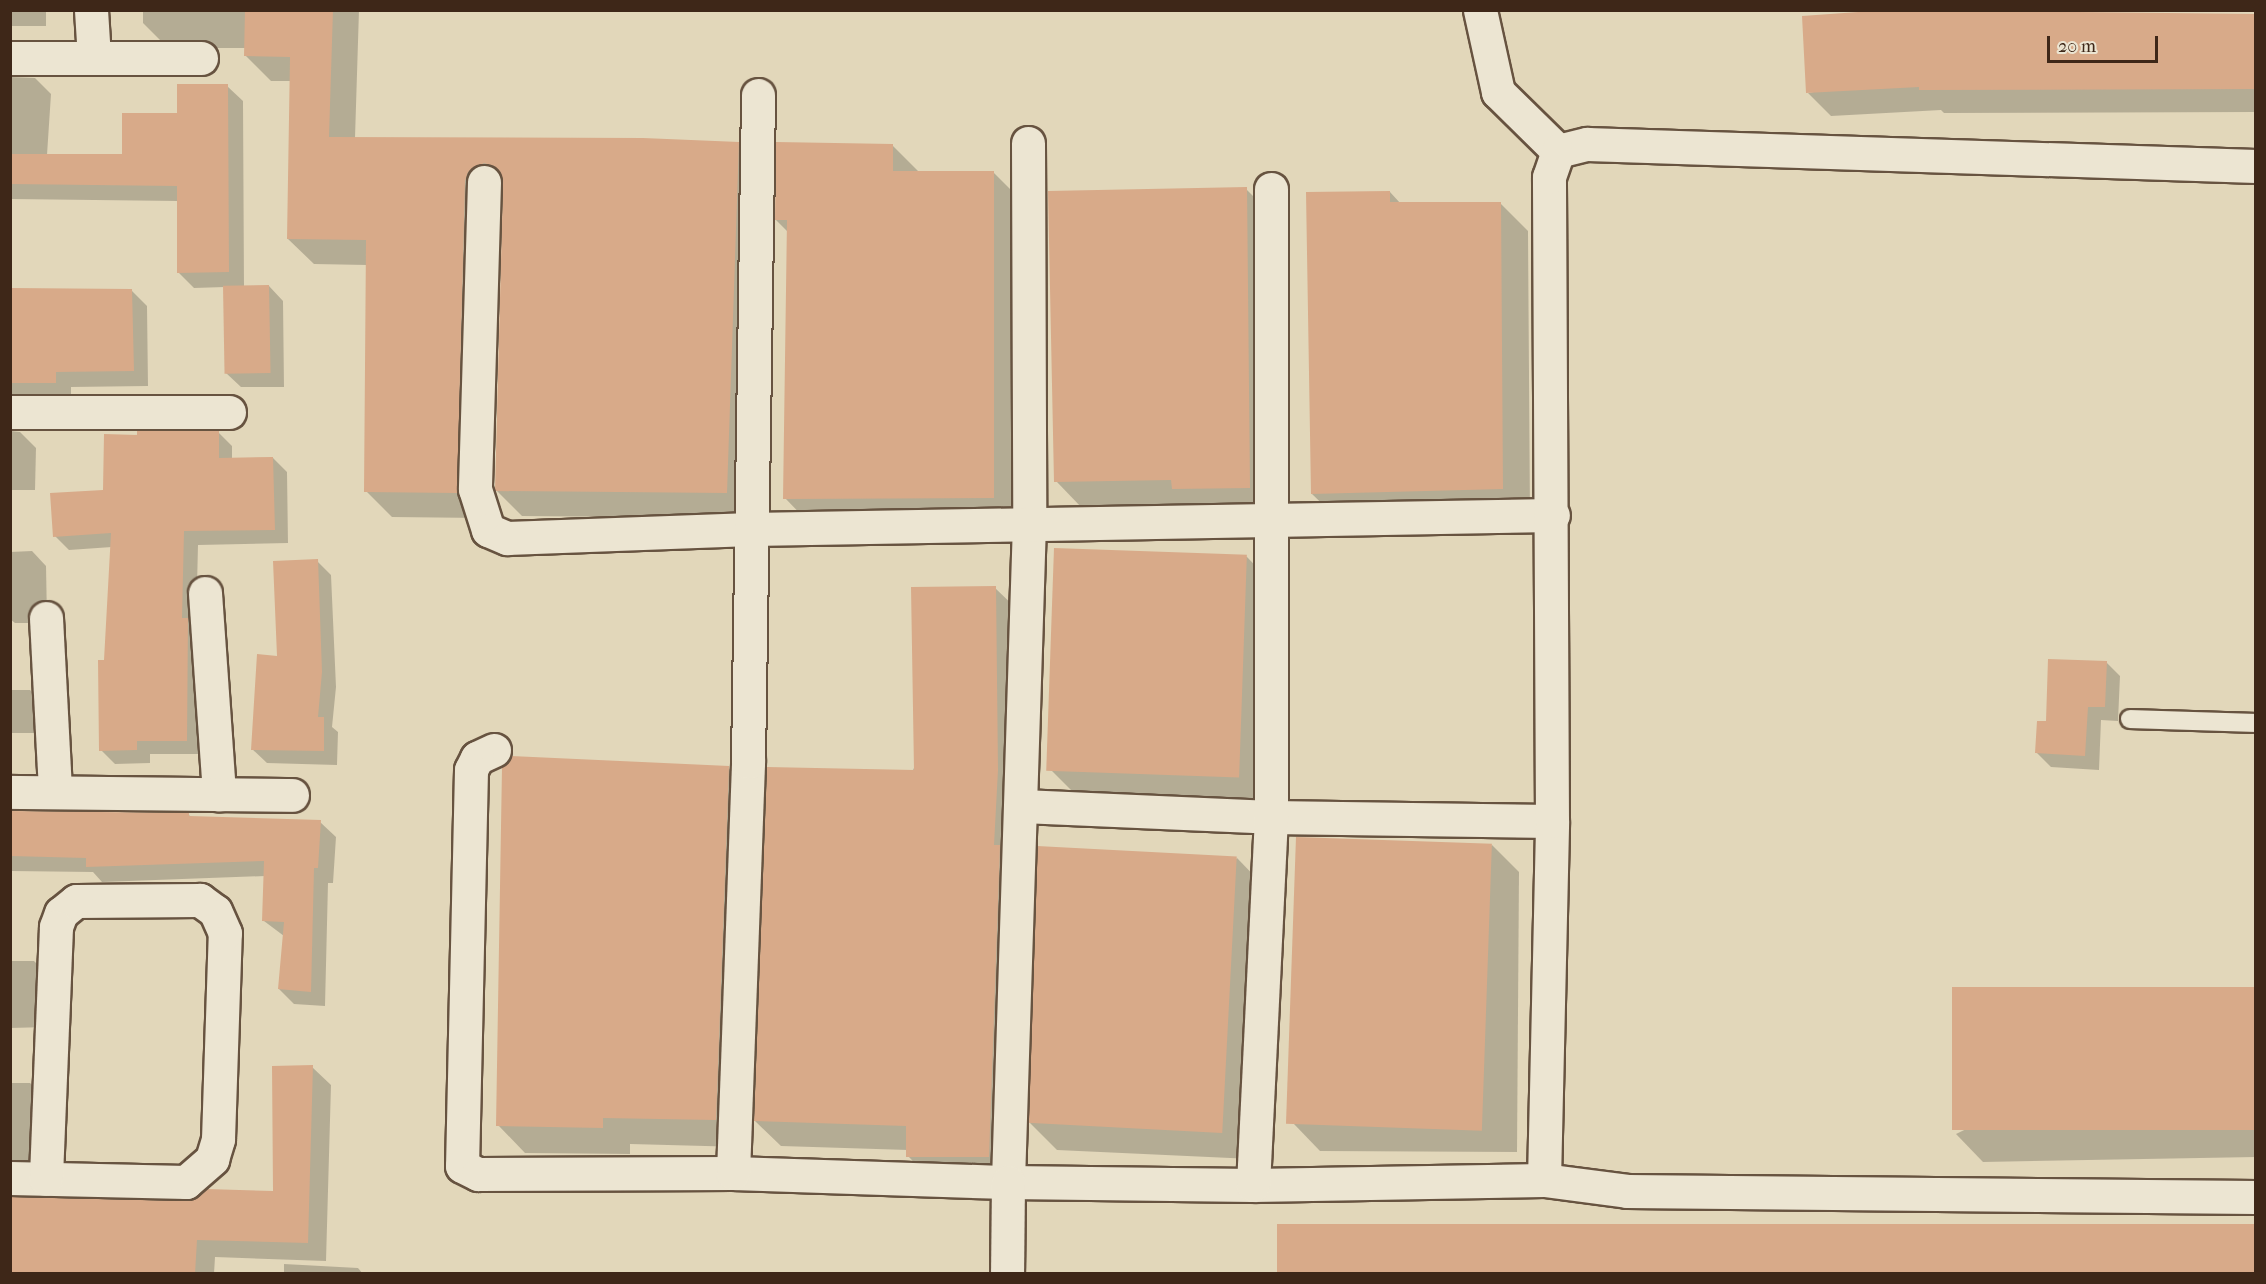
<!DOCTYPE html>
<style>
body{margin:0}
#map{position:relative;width:2266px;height:1284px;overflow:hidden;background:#e2d7ba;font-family:"IM FELL French Canon",serif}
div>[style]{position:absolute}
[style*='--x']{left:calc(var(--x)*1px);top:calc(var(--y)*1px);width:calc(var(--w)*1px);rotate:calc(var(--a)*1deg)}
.shadow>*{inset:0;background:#0003;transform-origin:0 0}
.building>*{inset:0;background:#d8aa89;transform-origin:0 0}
.roads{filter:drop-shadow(2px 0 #675340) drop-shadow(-2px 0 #675340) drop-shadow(0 2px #675340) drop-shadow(0 -2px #675340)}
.lane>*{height:18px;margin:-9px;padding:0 9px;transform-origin:9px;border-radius:9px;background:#ece5d2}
.street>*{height:33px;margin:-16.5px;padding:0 16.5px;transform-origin:16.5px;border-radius:16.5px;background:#ece5d2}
span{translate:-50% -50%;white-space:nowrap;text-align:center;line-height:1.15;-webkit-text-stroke:5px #ece5d2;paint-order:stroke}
.frame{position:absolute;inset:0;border:12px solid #3e2718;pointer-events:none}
.scale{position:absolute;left:2047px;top:36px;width:111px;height:27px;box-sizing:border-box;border:3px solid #3e2718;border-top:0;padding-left:8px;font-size:18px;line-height:21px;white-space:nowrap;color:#3e2718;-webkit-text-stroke:4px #ece5d2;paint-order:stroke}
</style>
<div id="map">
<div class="shadow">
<i style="left:10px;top:10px;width:36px;height:16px"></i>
<i style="clip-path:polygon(143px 10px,359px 10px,355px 138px,738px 143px,763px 169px,752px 518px,522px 516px,497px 491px,504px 192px,494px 197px,482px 518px,392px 517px,366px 491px,367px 265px,314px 264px,288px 239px,291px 81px,271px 81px,245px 55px,246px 48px,168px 48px,143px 23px)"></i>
<i style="clip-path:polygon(2256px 15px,2256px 112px,1944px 113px,1941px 110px,1831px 116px,1808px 93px)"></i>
<i style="clip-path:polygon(10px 77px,35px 78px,51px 94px,47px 155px,123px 155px,178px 114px,227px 86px,243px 101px,244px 287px,269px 286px,283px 301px,284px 387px,241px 387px,226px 373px,225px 287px,194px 288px,178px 272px,178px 201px,10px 199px)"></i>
<i style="clip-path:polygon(892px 145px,920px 173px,994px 173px,1021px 200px,1021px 525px,812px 526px,785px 498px,788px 232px,776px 220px)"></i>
<i style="clip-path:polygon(1246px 189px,1273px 216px,1277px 515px,1083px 509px,1056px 481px)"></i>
<i style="clip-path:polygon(1390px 192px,1401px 204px,1500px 203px,1528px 231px,1530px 516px,1340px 521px,1312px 494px)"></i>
<i style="clip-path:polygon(131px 290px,147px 306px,148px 386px,71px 387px,71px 398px,10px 421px,10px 308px)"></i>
<i style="clip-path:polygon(10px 431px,20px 432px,36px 448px,35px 490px,10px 490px)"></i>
<i style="clip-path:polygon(218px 432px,232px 446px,232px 459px,273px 458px,287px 472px,288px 543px,198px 545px,196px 628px,200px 754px,150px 754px,150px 763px,115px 764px,101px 750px,112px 547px,69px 550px,55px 536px,105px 491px,106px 436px)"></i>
<i style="clip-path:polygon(1056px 549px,1247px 557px,1271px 582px,1268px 799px,1075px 794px,1051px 770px)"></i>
<i style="clip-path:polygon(32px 551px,46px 566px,47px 619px,44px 623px,15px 623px,10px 619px,10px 552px)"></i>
<i style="clip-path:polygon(317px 561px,331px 575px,336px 687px,332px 727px,338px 732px,337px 765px,267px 763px,252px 749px)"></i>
<i style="clip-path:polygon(995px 588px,1021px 613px,1014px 1182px,933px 1182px,908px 1156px,908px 1150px,781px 1146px,755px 1121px)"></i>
<i style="clip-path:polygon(2106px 662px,2120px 676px,2118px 721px,2101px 720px,2099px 770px,2051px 767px,2037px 753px,2048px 723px)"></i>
<i style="clip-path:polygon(10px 690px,30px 690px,46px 706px,47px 733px,10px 733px)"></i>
<i style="clip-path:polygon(512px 757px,728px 768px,756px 795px,743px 1147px,630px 1144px,630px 1154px,525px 1153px,498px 1125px)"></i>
<i style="clip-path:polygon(10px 812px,188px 814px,192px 818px,320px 822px,336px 837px,333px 883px,328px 883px,325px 1006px,294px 1004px,279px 989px,284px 936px,264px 921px,265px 876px,102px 882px,93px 872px,10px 871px)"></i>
<i style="clip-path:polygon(1492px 845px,1519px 872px,1517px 1152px,1320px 1151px,1293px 1123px)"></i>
<i style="clip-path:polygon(1237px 858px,1264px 886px,1252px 1159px,1057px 1150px,1030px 1123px)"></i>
<i style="clip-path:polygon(10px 961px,34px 961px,49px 976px,48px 1027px,10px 1028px)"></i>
<i style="clip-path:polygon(2256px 989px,2256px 1157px,1983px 1162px,1956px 1134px)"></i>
<i style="clip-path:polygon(312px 1067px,331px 1085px,326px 1261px,215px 1257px,214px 1274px,10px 1274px,10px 1196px,186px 1202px,275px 1193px)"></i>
<i style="clip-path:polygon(10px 1083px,30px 1083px,49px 1101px,46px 1177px,10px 1191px)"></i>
<i style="clip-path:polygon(284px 1264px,358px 1268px,363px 1274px,284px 1274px)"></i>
</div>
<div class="building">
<i style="clip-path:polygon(245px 10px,333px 10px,329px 137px,643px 138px,739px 142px,727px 493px,495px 491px,503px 183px,494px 166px,484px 163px,468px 172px,465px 181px,457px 493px,364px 492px,366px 240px,287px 239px,290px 57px,244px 56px)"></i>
<i style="clip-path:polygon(1886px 10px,2256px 14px,2256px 89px,1919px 90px,1919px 87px,1806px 93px,1802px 16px)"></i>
<i style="clip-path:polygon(177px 84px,228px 84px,229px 272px,177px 273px,177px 186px,10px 184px,10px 154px,122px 154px,122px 113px,177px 113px)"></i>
<i style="clip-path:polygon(776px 142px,893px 144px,893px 171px,994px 171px,994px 498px,783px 499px,787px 220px,775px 220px)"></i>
<i style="clip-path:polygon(1247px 187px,1250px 488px,1172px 489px,1171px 480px,1054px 482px,1048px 191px)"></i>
<i style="clip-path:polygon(1390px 191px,1390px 202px,1501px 202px,1503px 489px,1311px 494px,1306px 192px)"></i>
<i style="left:269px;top:285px;width:88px;height:46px;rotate:89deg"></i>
<i style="clip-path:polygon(11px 288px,132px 289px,134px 371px,56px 372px,56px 383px,12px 383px)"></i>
<i style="clip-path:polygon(137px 431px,219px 431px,219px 458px,273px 457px,275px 530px,184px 531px,182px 618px,188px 618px,187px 741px,137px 741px,137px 750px,99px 751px,98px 660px,104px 660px,111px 533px,53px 537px,50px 493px,103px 490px,104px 434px,137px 435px)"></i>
<i style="left:1054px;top:548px;width:193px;height:223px;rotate:2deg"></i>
<i style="clip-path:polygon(318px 559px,322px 672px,318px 717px,324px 717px,324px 751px,251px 750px,257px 654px,277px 656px,273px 561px)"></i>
<i style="clip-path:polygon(996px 586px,998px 770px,994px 845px,1000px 845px,989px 1157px,906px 1157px,906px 1126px,754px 1121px,767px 767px,914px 770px,911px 587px)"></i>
<i style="clip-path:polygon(2048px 659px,2107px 661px,2105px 707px,2088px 707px,2085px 756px,2035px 753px,2037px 721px,2046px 721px)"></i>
<i style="clip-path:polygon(511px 756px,729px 766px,716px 1120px,603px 1118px,603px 1128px,496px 1126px,502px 767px)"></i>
<i style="clip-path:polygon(10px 811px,189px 813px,189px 816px,321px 820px,318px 868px,314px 868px,311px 992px,278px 989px,284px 922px,262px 921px,264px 861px,86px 867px,86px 858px,10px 856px)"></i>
<i style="left:1296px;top:837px;width:196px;height:287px;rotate:2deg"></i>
<i style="left:1037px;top:846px;width:200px;height:277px;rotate:3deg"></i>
<i style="left:2256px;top:987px;width:143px;height:304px;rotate:90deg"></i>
<i style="clip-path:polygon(313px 1065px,308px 1243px,197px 1240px,195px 1274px,10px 1274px,12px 1197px,186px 1201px,206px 1189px,273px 1191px,272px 1066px)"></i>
<i style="left:1277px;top:1224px;width:979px;height:50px"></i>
</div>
<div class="roads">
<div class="lane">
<i style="--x:2130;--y:719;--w:126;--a:1.8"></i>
</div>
<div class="street">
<i style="--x:91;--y:10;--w:48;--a:86.4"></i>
<i style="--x:1480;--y:10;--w:84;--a:77.6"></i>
<i style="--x:1498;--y:92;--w:84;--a:44.5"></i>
<i style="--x:10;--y:58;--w:191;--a:0"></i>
<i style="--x:1028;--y:143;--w:380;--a:89.8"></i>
<i style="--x:1029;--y:523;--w:659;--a:91.83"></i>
<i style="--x:1008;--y:1182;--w:245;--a:0.7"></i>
<i style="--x:1253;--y:1185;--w:291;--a:-1"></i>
<i style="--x:1544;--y:1180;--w:84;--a:7.5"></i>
<i style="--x:1627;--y:1191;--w:629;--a:0.55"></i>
<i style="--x:484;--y:182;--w:307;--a:91.7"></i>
<i style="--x:475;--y:489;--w:43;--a:72.4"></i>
<i style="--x:488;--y:530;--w:21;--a:23"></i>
<i style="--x:507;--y:538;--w:244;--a:-2.1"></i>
<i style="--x:751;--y:529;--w:802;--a:-1"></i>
<i style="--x:10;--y:412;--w:219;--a:0"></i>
<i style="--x:205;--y:593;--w:202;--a:86"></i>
<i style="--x:46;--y:618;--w:174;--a:87"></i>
<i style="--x:494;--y:750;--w:19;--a:155"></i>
<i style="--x:477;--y:758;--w:13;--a:117"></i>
<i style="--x:471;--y:770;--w:396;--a:91.3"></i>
<i style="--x:462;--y:1166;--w:18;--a:27"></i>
<i style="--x:478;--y:1174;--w:255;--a:-0.2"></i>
<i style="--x:733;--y:1173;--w:275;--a:1.9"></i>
<i style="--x:1008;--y:1182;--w:92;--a:90.6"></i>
<i style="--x:10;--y:792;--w:282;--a:0.6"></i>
<i style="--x:1022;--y:806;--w:249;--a:2.5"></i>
<i style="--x:1271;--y:817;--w:281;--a:0.8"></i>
<i style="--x:733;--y:1173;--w:411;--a:-87.9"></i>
<i style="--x:748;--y:762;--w:667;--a:-89.14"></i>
<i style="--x:10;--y:1178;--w:176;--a:1.3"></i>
<i style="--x:186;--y:1182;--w:35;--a:-41"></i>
<i style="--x:212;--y:1159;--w:21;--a:-73"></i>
<i style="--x:218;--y:1139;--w:206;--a:-88.1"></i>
<i style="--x:225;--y:933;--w:24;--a:-114"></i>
<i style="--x:215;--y:911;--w:19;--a:-144"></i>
<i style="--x:200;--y:900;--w:124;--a:179.5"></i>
<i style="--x:76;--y:901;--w:19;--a:141"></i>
<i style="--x:61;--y:913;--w:15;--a:110"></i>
<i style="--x:56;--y:927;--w:252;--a:92.3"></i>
<i style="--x:1544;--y:1180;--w:359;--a:-88.7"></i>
<i style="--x:1552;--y:821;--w:644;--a:-90.27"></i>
<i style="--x:1549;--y:177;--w:28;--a:-71"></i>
<i style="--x:1558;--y:151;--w:30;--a:-14"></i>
<i style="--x:1587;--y:144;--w:669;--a:1.88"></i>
<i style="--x:1253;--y:1185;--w:368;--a:-87.2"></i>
<i style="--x:1271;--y:817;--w:628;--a:-90"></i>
</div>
</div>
<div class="frame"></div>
<div class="scale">20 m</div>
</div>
